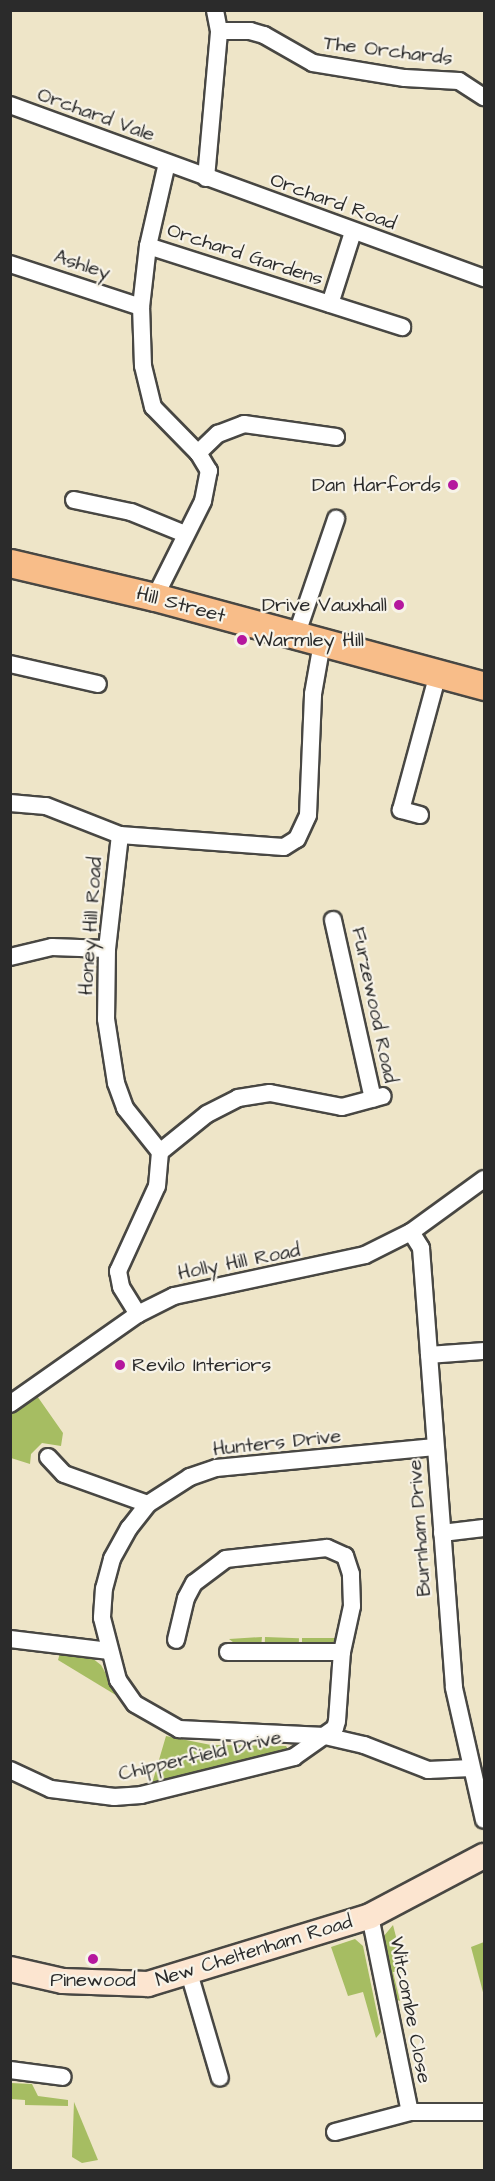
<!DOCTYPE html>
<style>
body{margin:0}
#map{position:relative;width:495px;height:2181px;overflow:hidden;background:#eee5c8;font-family:"Architects Daughter",sans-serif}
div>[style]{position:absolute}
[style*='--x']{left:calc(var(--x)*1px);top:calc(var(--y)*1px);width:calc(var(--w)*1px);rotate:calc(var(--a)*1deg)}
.green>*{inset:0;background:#a6bd62;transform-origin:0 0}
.roads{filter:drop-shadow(2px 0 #484743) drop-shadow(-2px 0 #484743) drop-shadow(0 2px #484743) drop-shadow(0 -2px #484743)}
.street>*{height:16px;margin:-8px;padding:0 8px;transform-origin:8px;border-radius:8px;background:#fff}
.secondary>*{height:24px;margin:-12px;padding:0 12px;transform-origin:12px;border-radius:12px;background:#fce5d0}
.primary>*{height:27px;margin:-13.5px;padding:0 13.5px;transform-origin:13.5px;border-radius:13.5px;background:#f8bd89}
.dots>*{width:16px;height:16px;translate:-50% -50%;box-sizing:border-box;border:3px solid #f7f3e8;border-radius:50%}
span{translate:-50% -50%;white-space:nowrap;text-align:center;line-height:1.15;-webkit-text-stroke:4.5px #f7f3e8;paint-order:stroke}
.street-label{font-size:20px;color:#2b2b2b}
.poi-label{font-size:20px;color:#2b2b2b}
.right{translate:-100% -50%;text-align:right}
.left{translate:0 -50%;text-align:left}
.frame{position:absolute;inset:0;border:12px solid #2b2b2b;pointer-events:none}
</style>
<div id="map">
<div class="green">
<i style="clip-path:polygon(35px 1393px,63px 1433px,61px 1446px,42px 1443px,31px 1454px,30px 1464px,11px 1458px,11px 1411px)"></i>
<i style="clip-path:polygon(262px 1637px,261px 1647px,238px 1646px,229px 1639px)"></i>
<i style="left:265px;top:1637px;width:34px;height:11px;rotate:2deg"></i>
<i style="clip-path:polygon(302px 1638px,338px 1638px,330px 1645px,302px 1648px)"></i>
<i style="clip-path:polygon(60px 1653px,92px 1658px,101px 1665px,119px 1697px,58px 1660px)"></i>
<i style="clip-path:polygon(166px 1736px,211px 1745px,286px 1746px,289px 1751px,151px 1787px)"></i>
<i style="clip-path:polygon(393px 1925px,405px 1972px,393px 1972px,400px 2001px,395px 1999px,383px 1937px)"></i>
<i style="clip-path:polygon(355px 1939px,363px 1946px,381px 2032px,376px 2038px,363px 1992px,348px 1996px,331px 1947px)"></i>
<i style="clip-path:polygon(484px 1942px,484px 1996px,471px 1947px)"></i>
<i style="clip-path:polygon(11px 2083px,32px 2084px,38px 2096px,68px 2100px,68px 2106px,25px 2105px,25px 2100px,11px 2099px)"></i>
<i style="clip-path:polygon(74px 2102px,98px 2160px,82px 2163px,72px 2157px)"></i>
</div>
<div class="roads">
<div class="street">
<i style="--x:219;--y:31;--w:31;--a:0"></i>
<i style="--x:250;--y:31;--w:15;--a:16"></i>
<i style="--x:264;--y:35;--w:56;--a:29.7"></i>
<i style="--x:313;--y:63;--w:93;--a:9.3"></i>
<i style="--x:405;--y:78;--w:54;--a:3.2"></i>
<i style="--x:459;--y:81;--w:30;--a:33"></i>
<i style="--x:10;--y:105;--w:505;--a:20.05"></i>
<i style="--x:206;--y:178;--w:148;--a:-84.9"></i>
<i style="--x:219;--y:31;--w:21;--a:-101"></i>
<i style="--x:148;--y:246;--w:267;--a:17.7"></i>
<i style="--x:10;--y:264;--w:138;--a:18.2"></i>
<i style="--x:330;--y:304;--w:76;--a:-72.3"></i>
<i style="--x:198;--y:453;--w:28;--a:-44"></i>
<i style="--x:218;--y:434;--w:28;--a:-21"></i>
<i style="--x:244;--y:424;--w:93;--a:8"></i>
<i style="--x:74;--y:500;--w:58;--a:11.9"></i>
<i style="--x:131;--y:512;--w:58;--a:22.2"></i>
<i style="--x:155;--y:597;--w:107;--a:-63.4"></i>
<i style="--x:203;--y:501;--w:31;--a:-79"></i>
<i style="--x:209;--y:471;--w:21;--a:-121"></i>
<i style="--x:198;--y:453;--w:64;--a:-134.4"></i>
<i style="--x:153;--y:407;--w:42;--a:-103.7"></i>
<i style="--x:143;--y:366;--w:59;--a:-91.9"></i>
<i style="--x:141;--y:307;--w:61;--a:-83.5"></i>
<i style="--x:148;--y:246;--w:85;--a:-77.1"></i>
<i style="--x:296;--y:636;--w:124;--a:-71.1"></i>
<i style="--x:10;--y:664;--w:90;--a:12.8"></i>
<i style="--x:10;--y:803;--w:36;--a:5"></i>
<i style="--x:46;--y:806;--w:79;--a:21.4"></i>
<i style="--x:120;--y:835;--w:164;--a:4.2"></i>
<i style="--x:284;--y:847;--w:15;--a:-32"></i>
<i style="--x:297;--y:839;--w:26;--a:-65"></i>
<i style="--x:308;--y:815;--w:121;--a:-87.6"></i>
<i style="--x:313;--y:694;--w:52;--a:-80"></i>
<i style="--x:420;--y:815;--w:20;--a:-165"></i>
<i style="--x:401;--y:810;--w:141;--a:-74.8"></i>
<i style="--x:120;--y:835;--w:115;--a:96.5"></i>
<i style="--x:107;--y:949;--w:70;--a:90.8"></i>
<i style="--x:106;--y:1019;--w:65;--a:81.1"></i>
<i style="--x:116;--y:1083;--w:27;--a:70"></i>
<i style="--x:125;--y:1108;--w:56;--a:51.5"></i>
<i style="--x:160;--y:1152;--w:34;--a:95"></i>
<i style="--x:157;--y:1186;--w:94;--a:114.6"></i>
<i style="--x:118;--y:1271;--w:16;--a:79"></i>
<i style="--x:121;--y:1287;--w:32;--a:58"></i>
<i style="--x:333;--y:920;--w:183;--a:77.4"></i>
<i style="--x:10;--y:957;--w:43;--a:-13.4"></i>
<i style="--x:52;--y:947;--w:55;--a:2.1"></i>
<i style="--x:160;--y:1152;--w:60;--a:-39"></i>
<i style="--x:207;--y:1114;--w:35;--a:-27"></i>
<i style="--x:238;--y:1098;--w:32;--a:-9"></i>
<i style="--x:270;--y:1093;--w:73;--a:11"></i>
<i style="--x:342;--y:1107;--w:42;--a:-15"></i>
<i style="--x:411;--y:1232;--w:19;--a:58"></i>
<i style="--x:421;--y:1248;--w:441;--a:85.7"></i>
<i style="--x:454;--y:1688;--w:135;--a:77.2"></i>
<i style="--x:429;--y:1355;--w:55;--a:-4.2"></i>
<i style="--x:10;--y:1404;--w:156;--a:-35.1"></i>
<i style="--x:138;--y:1314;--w:40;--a:-26.6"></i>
<i style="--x:174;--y:1296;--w:195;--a:-12.1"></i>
<i style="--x:365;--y:1255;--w:51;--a:-26.6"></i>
<i style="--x:411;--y:1232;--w:90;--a:-36"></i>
<i style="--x:435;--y:1447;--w:220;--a:174.5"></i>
<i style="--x:216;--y:1468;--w:28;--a:161"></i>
<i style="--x:190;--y:1477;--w:50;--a:147.3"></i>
<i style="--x:148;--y:1504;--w:31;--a:128"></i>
<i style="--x:129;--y:1528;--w:35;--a:119"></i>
<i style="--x:112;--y:1559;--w:30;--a:105"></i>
<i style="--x:104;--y:1588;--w:30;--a:94"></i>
<i style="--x:102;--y:1618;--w:64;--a:75.5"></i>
<i style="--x:118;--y:1680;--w:29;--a:55"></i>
<i style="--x:135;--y:1704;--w:51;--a:29.6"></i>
<i style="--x:179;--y:1729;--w:146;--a:2.7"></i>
<i style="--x:325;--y:1736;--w:40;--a:13"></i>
<i style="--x:364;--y:1745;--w:69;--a:21.3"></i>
<i style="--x:428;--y:1770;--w:43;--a:-2.7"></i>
<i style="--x:48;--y:1457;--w:23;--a:47"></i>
<i style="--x:64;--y:1474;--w:89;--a:19.7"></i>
<i style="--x:442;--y:1533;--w:42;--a:-6.8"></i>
<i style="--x:10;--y:1639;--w:100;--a:6.9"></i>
<i style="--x:228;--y:1652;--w:114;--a:0"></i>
<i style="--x:10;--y:1770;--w:45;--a:24.9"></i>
<i style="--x:51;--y:1789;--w:64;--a:7.2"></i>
<i style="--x:114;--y:1797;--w:27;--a:-4"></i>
<i style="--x:141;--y:1795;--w:158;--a:-13.9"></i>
<i style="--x:294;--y:1757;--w:50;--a:-35.3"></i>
<i style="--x:335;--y:1728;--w:7;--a:-74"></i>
<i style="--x:337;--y:1721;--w:69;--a:-85.9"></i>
<i style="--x:342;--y:1652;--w:47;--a:-77.7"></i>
<i style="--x:352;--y:1606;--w:32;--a:-92"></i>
<i style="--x:351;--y:1574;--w:19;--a:-108"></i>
<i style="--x:345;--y:1556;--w:20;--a:-156"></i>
<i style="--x:327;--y:1548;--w:102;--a:173.8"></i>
<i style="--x:226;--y:1559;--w:40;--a:143"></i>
<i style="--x:194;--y:1583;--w:17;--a:118"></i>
<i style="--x:186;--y:1598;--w:43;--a:103.4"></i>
<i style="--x:370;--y:1916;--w:200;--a:78.5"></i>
<i style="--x:189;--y:1973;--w:109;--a:73.6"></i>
<i style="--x:10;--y:2070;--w:53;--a:7.5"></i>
<i style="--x:335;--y:2132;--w:78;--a:-14.9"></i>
<i style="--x:410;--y:2112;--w:74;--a:0"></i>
</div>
<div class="secondary">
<i style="--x:10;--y:1969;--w:54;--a:12.8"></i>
<i style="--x:63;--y:1981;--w:85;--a:2"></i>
<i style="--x:148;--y:1984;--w:232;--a:-17"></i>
<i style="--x:370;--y:1916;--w:129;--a:-27.8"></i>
</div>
<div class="primary">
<i style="--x:10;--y:563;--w:149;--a:13.2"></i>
<i style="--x:155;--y:597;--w:341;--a:15.1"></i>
</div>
</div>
<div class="dots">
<i style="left:453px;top:485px;background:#b5179e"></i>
<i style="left:399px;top:605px;background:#b5179e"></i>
<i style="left:242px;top:640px;background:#b5179e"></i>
<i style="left:120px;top:1365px;background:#b5179e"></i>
<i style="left:93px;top:1959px;background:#b5179e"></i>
</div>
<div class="street-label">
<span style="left:388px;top:51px;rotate:7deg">The Orchards</span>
<span style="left:96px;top:115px;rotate:20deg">Orchard Vale</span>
<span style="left:333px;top:202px;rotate:20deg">Orchard Road</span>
<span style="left:245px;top:255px;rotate:18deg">Orchard Gardens</span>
<span style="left:82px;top:265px;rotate:18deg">Ashley</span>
<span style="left:181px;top:605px;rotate:15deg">Hill Street</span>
<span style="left:91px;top:926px;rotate:-86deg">Honey Hill Road</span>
<span style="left:374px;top:1005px;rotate:78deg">Furzewood Road</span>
<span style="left:239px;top:1262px;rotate:-11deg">Holly Hill Road</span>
<span style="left:277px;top:1443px;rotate:-6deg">Hunters Drive</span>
<span style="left:420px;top:1528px;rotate:-94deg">Burnham Drive</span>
<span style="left:200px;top:1756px;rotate:-13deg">Chipperfield Drive</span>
<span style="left:254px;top:1951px;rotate:-17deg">New Cheltenham Road</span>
<span style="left:410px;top:2010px;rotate:79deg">Witcombe Close</span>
</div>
<div class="poi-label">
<span class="right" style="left:441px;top:485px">Dan Harfords</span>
<span class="right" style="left:387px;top:605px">Drive Vauxhall</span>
<span class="left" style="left:254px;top:640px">Warmley Hill</span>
<span class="left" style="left:132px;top:1365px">Revilo Interiors</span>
<span style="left:93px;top:1980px">Pinewood</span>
</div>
<div class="frame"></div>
</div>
